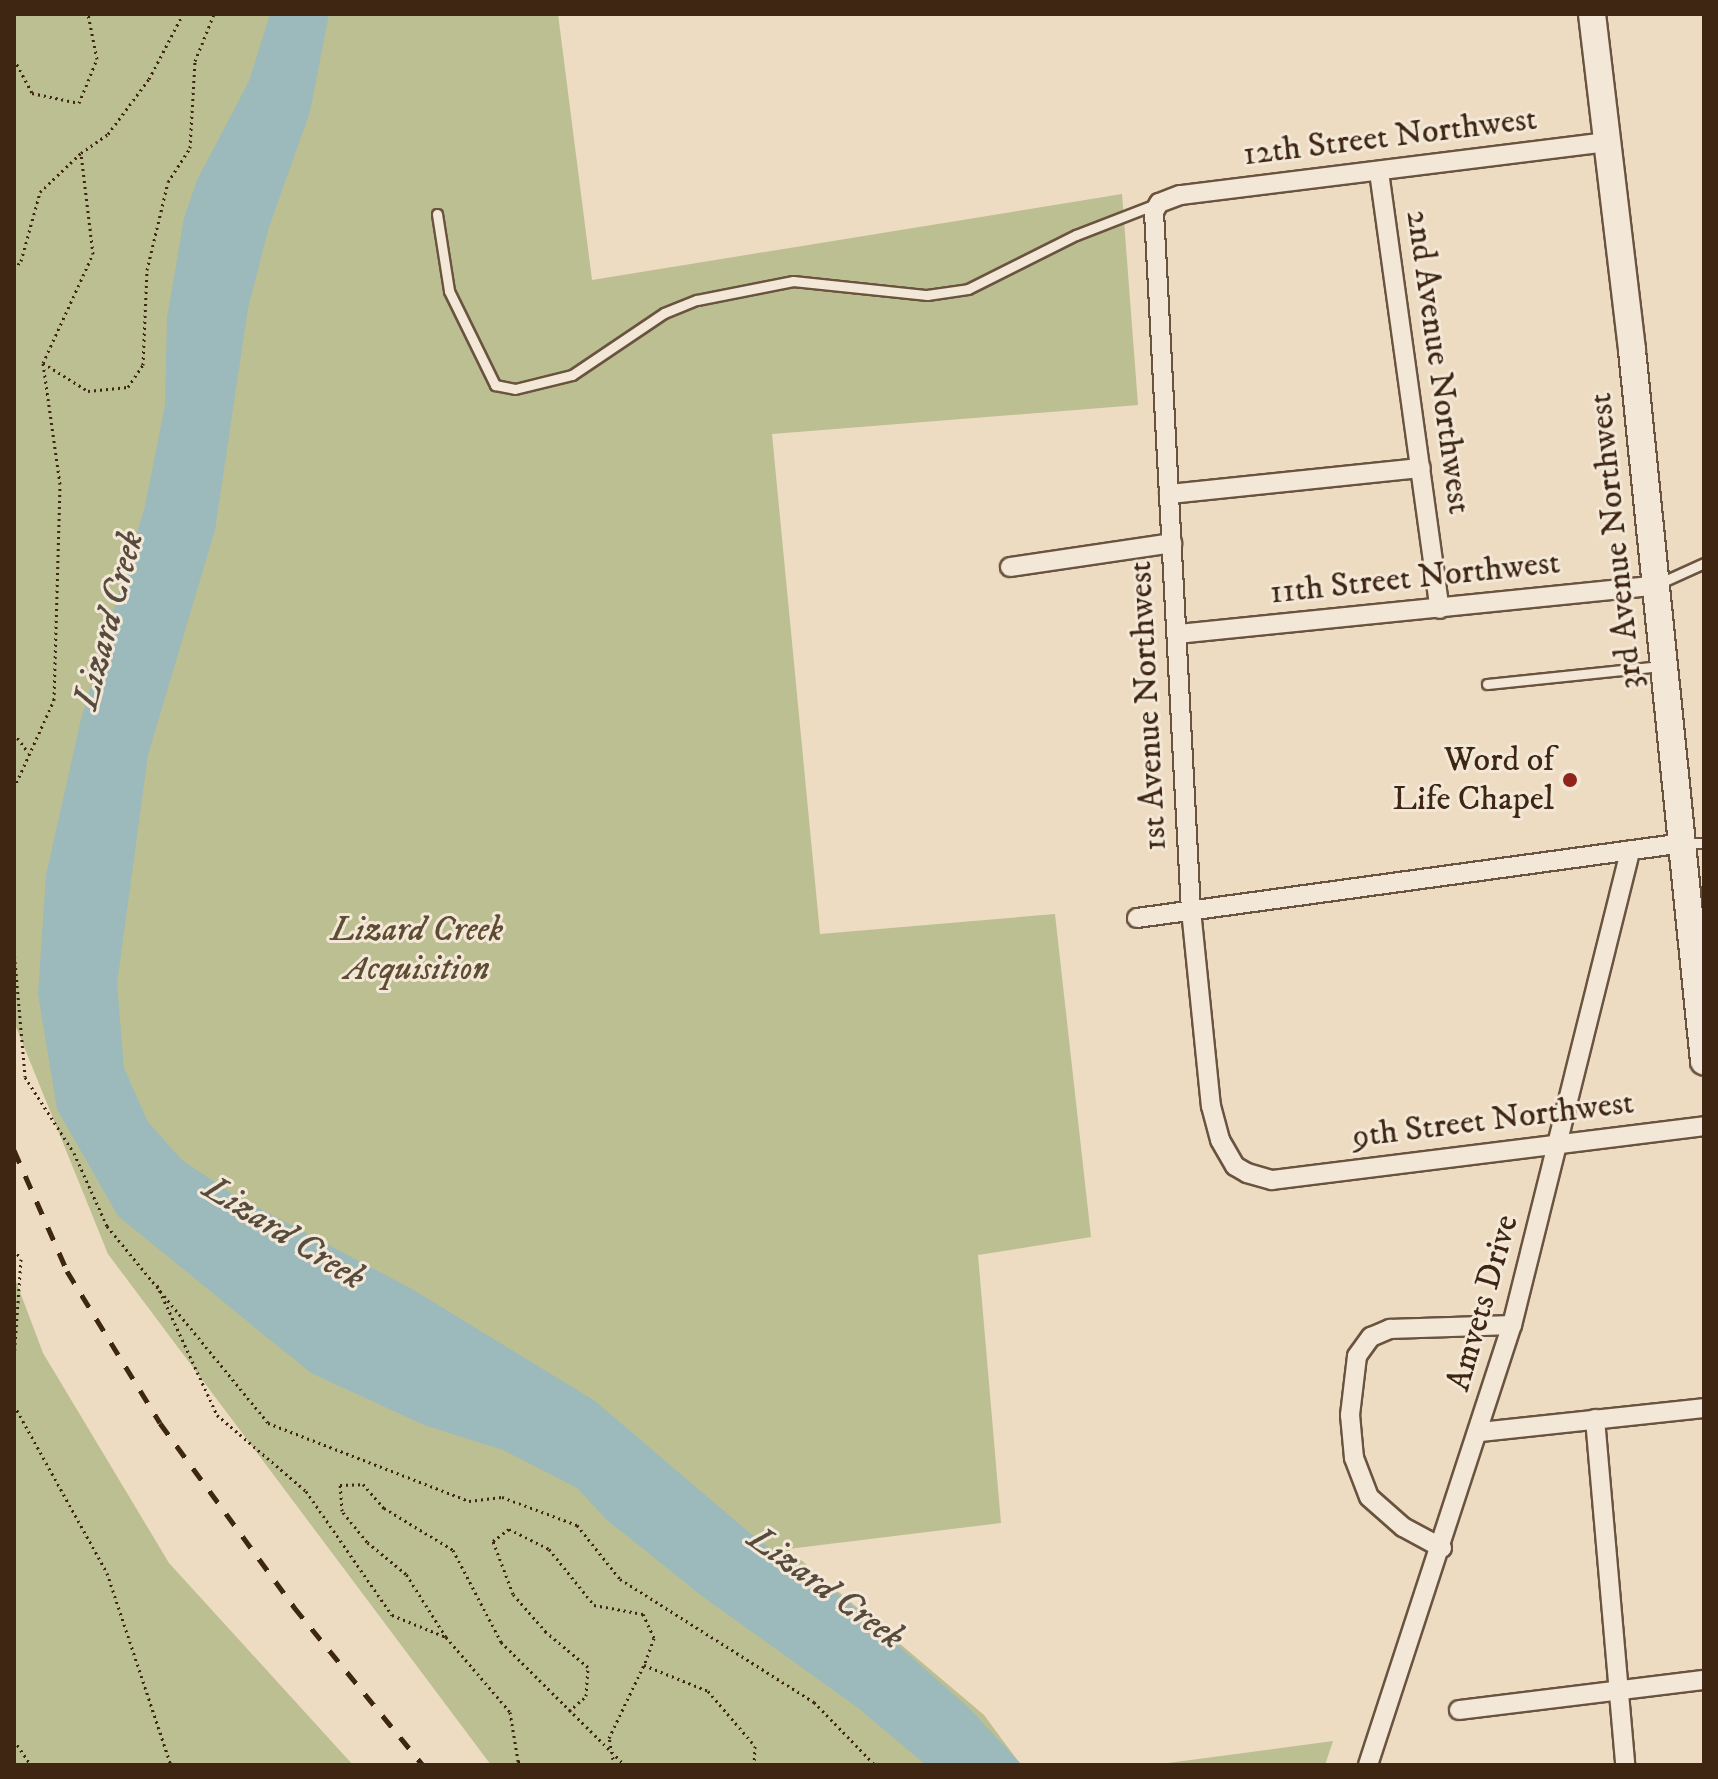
<!DOCTYPE html>
<style>
body{margin:0}
#map{position:relative;width:1718px;height:1779px;overflow:hidden;background:#eddbc2;font-family:"IM FELL DW Pica",serif}
div>[style]{position:absolute}
[style*='--x']{left:calc(var(--x)*1px);top:calc(var(--y)*1px);width:calc(var(--w)*1px);rotate:calc(var(--a)*1deg)}
.green>*{inset:0;background:#bcbf91}
.water>*{inset:0;background:#9cb9bc}
.path>*{height:3px;margin-top:-1.5px;transform-origin:0;background:repeating-linear-gradient(90deg,#3e2613 0 2px,transparent 0 6px)}
.roads{filter:drop-shadow(2px 0 #6a533f) drop-shadow(-2px 0 #6a533f) drop-shadow(0 2px #6a533f) drop-shadow(0 -2px #6a533f)}
.service>*{height:9px;margin:-4.5px;padding:0 4.5px;transform-origin:4.5px;border-radius:4.5px;background:#f3e8d7}
.minor>*{height:18px;margin:-9px;padding:0 9px;transform-origin:9px;border-radius:9px;background:#f3e8d7}
.secondary>*{height:26px;margin:-13px;padding:0 13px;transform-origin:13px;border-radius:13px;background:#f3e8d7}
.rail>*{height:5px;margin-top:-2.5px;transform-origin:0;background:repeating-linear-gradient(90deg,#3e2613 0 14px,transparent 0 28px)}
.dots>*{width:22px;height:22px;translate:-50% -50%;box-sizing:border-box;border:4px solid #f3e8d7;border-radius:50%}
span{translate:-50% -50%;white-space:nowrap;text-align:center;line-height:1.15;-webkit-text-stroke:6px #f3e8d7;paint-order:stroke}
.street-label{font-size:34px;color:#3e2613}
.poi-label{font-size:34px;color:#3e2613}
.right{translate:-100% -50%;text-align:right}
.park-label{font-size:34px;color:#5e4c32;font-style:italic}
.water-label{font-size:36px;color:#564b3d;font-style:italic}
.frame{position:absolute;inset:0;border:16px solid #3e2613;pointer-events:none}
</style>
<div id="map">
<div class="green">
<i style="clip-path:polygon(14px 14px,558px 14px,592px 280px,1122px 194px,1138px 405px,772px 434px,820px 934px,1055px 914px,1091px 1237px,978px 1255px,1001px 1523px,788px 1549px,984px 1715px,1021px 1765px,491px 1765px,108px 1254px,14px 1022px)"></i>
<i style="clip-path:polygon(14px 1276px,43px 1353px,169px 1563px,353px 1765px,14px 1765px)"></i>
<i style="clip-path:polygon(1333px 1741px,1325px 1765px,1153px 1765px)"></i>
</div>
<div class="water">
<i style="clip-path:polygon(270px 14px,329px 14px,310px 112px,269px 227px,248px 308px,215px 530px,148px 755px,117px 984px,124px 1068px,148px 1122px,182px 1160px,234px 1195px,412px 1289px,595px 1401px,758px 1540px,839px 1595px,891px 1639px,969px 1708px,1022px 1765px,926px 1765px,858px 1708px,702px 1596px,607px 1520px,577px 1488px,503px 1450px,424px 1425px,311px 1373px,118px 1216px,57px 1109px,38px 994px,46px 875px,81px 719px,145px 506px,165px 405px,167px 318px,184px 218px,197px 180px,249px 81px)"></i>
</div>
<div class="path">
<i style="--x:14;--y:59;--w:38;--a:62"></i>
<i style="--x:32;--y:93;--w:48;--a:12"></i>
<i style="--x:79;--y:103;--w:48;--a:-67.8"></i>
<i style="--x:97;--y:59;--w:46;--a:-101.3"></i>
<i style="--x:14;--y:269;--w:11;--a:-49"></i>
<i style="--x:21;--y:261;--w:72;--a:-74.6"></i>
<i style="--x:40;--y:192;--w:57;--a:-43.6"></i>
<i style="--x:43;--y:363;--w:53;--a:31.9"></i>
<i style="--x:88;--y:391;--w:40;--a:-5.7"></i>
<i style="--x:128;--y:387;--w:27;--a:-56"></i>
<i style="--x:143;--y:365;--w:95;--a:-87.6"></i>
<i style="--x:147;--y:270;--w:90;--a:-76.6"></i>
<i style="--x:168;--y:182;--w:40;--a:-57.1"></i>
<i style="--x:190;--y:148;--w:87;--a:-86.7"></i>
<i style="--x:195;--y:61;--w:51;--a:-68"></i>
<i style="--x:14;--y:570;--w:43;--a:90"></i>
<i style="--x:14;--y:733;--w:24;--a:54"></i>
<i style="--x:14;--y:788;--w:97;--a:-65.6"></i>
<i style="--x:54;--y:700;--w:216;--a:-88.4"></i>
<i style="--x:60;--y:484;--w:122;--a:-98"></i>
<i style="--x:43;--y:363;--w:120;--a:-65.4"></i>
<i style="--x:93;--y:254;--w:102;--a:-96.8"></i>
<i style="--x:81;--y:153;--w:33;--a:-35"></i>
<i style="--x:108;--y:134;--w:69;--a:-53.3"></i>
<i style="--x:149;--y:79;--w:73;--a:-62.4"></i>
<i style="--x:14;--y:950;--w:127;--a:85"></i>
<i style="--x:25;--y:1077;--w:90;--a:57.2"></i>
<i style="--x:74;--y:1153;--w:80;--a:65.7"></i>
<i style="--x:107;--y:1226;--w:254;--a:50.7"></i>
<i style="--x:268;--y:1423;--w:216;--a:21.2"></i>
<i style="--x:469;--y:1501;--w:33;--a:-7"></i>
<i style="--x:502;--y:1497;--w:80;--a:20.5"></i>
<i style="--x:577;--y:1525;--w:69;--a:51.5"></i>
<i style="--x:620;--y:1579;--w:230;--a:32.4"></i>
<i style="--x:814;--y:1702;--w:88;--a:45.9"></i>
<i style="--x:14;--y:1249;--w:12;--a:55"></i>
<i style="--x:21;--y:1259;--w:100;--a:94"></i>
<i style="--x:157;--y:1285;--w:143;--a:65.2"></i>
<i style="--x:217;--y:1415;--w:117;--a:40.5"></i>
<i style="--x:306;--y:1491;--w:151;--a:55.3"></i>
<i style="--x:392;--y:1615;--w:58;--a:22.2"></i>
<i style="--x:446;--y:1637;--w:99;--a:49.5"></i>
<i style="--x:510;--y:1712;--w:50;--a:80.7"></i>
<i style="--x:518;--y:1761;--w:7;--a:34"></i>
<i style="--x:14;--y:1405;--w:192;--a:61"></i>
<i style="--x:107;--y:1573;--w:202;--a:71.6"></i>
<i style="--x:446;--y:1637;--w:75;--a:-122.4"></i>
<i style="--x:406;--y:1574;--w:50;--a:-140.6"></i>
<i style="--x:367;--y:1542;--w:40;--a:-129"></i>
<i style="--x:342;--y:1511;--w:26;--a:-94"></i>
<i style="--x:340;--y:1485;--w:23;--a:-2"></i>
<i style="--x:363;--y:1484;--w:32;--a:49"></i>
<i style="--x:384;--y:1508;--w:81;--a:31.3"></i>
<i style="--x:453;--y:1550;--w:104;--a:62.4"></i>
<i style="--x:501;--y:1642;--w:175;--a:44.8"></i>
<i style="--x:569;--y:1711;--w:23;--a:-41"></i>
<i style="--x:586;--y:1696;--w:29;--a:-86"></i>
<i style="--x:588;--y:1667;--w:55;--a:-140.2"></i>
<i style="--x:546;--y:1632;--w:50;--a:-131"></i>
<i style="--x:513;--y:1594;--w:57;--a:-110.7"></i>
<i style="--x:493;--y:1541;--w:20;--a:-37"></i>
<i style="--x:509;--y:1529;--w:45;--a:26.6"></i>
<i style="--x:549;--y:1549;--w:72;--a:51.2"></i>
<i style="--x:594;--y:1605;--w:50;--a:10.4"></i>
<i style="--x:643;--y:1614;--w:26;--a:65"></i>
<i style="--x:654;--y:1638;--w:29;--a:110"></i>
<i style="--x:14;--y:1740;--w:30;--a:56"></i>
<i style="--x:614;--y:1765;--w:27;--a:-100"></i>
<i style="--x:609;--y:1738;--w:81;--a:-64.4"></i>
<i style="--x:644;--y:1665;--w:69;--a:22.1"></i>
<i style="--x:708;--y:1691;--w:72;--a:49.5"></i>
<i style="--x:755;--y:1746;--w:19;--a:93"></i>
</div>
<div class="roads">
<div class="service">
<i style="--x:437;--y:214;--w:78;--a:81.1"></i>
<i style="--x:449;--y:291;--w:105;--a:63.9"></i>
<i style="--x:495;--y:385;--w:20;--a:11"></i>
<i style="--x:515;--y:389;--w:59;--a:-13.8"></i>
<i style="--x:572;--y:375;--w:111;--a:-34"></i>
<i style="--x:664;--y:313;--w:35;--a:-22"></i>
<i style="--x:697;--y:300;--w:98;--a:-11.2"></i>
<i style="--x:793;--y:281;--w:135;--a:6"></i>
<i style="--x:927;--y:295;--w:41;--a:-8.3"></i>
<i style="--x:968;--y:289;--w:121;--a:-26.6"></i>
<i style="--x:1076;--y:235;--w:86;--a:-21.2"></i>
<i style="--x:1660;--y:583;--w:48;--a:-24.4"></i>
<i style="--x:1487;--y:684;--w:175;--a:-5.9"></i>
<i style="--x:1684;--y:843;--w:20;--a:0"></i>
</div>
<div class="minor">
<i style="--x:1607;--y:142;--w:430;--a:172.9"></i>
<i style="--x:1180;--y:195;--w:22;--a:159"></i>
<i style="--x:1159;--y:203;--w:10;--a:119"></i>
<i style="--x:1154;--y:212;--w:699;--a:86.97"></i>
<i style="--x:1191;--y:910;--w:197;--a:84.2"></i>
<i style="--x:1211;--y:1106;--w:35;--a:75"></i>
<i style="--x:1220;--y:1140;--w:30;--a:60"></i>
<i style="--x:1235;--y:1166;--w:14;--a:30"></i>
<i style="--x:1247;--y:1173;--w:26;--a:16"></i>
<i style="--x:1272;--y:1180;--w:435;--a:-7.1"></i>
<i style="--x:1379;--y:172;--w:441;--a:82.1"></i>
<i style="--x:1169;--y:494;--w:253;--a:-5.9"></i>
<i style="--x:1010;--y:567;--w:164;--a:-8.4"></i>
<i style="--x:1178;--y:634;--w:481;--a:-5.8"></i>
<i style="--x:1137;--y:918;--w:552;--a:-7.81"></i>
<i style="--x:1595;--y:1419;--w:347;--a:85"></i>
<i style="--x:1480;--y:1432;--w:225;--a:-6.1"></i>
<i style="--x:1442;--y:1548;--w:44;--a:-151.7"></i>
<i style="--x:1403;--y:1527;--w:45;--a:-138.6"></i>
<i style="--x:1369;--y:1497;--w:42;--a:-111"></i>
<i style="--x:1354;--y:1458;--w:43;--a:-95.3"></i>
<i style="--x:1350;--y:1415;--w:59;--a:-83.2"></i>
<i style="--x:1357;--y:1356;--w:24;--a:-54"></i>
<i style="--x:1371;--y:1337;--w:21;--a:-23"></i>
<i style="--x:1390;--y:1329;--w:122;--a:-1.9"></i>
<i style="--x:1459;--y:1710;--w:247;--a:-7"></i>
<i style="--x:1368;--y:1765;--w:463;--a:-71.9"></i>
<i style="--x:1512;--y:1325;--w:489;--a:-76"></i>
</div>
<div class="secondary">
<i style="--x:1592;--y:14;--w:338;--a:83.2"></i>
<i style="--x:1632;--y:350;--w:715;--a:84.22"></i>
</div>
</div>
<div class="rail">
<i style="--x:14;--y:1150;--w:132;--a:66.3"></i>
<i style="--x:67;--y:1271;--w:178;--a:58.5"></i>
<i style="--x:160;--y:1423;--w:228;--a:53.9"></i>
<i style="--x:294;--y:1607;--w:204;--a:50.8"></i>
</div>
<div class="dots">
<i style="left:1570px;top:780px;background:#8f2418"></i>
</div>
<div class="street-label">
<span style="left:1390px;top:137px;rotate:-7deg">12th Street Northwest</span>
<span style="left:1438px;top:362px;rotate:82deg">2nd Avenue Northwest</span>
<span style="left:1616px;top:541px;rotate:-96deg">3rd Avenue Northwest</span>
<span style="left:1415px;top:578px;rotate:-6deg">11th Street Northwest</span>
<span style="left:1148px;top:706px;rotate:-93deg">1st Avenue Northwest</span>
<span style="left:1493px;top:1120px;rotate:-7deg">9th Street Northwest</span>
<span style="left:1483px;top:1303px;rotate:-74deg">Amvets Drive</span>
</div>
<div class="poi-label">
<span class="right" style="left:1554px;top:780px">Word of<br>Life Chapel</span>
</div>
<div class="park-label">
<span style="left:417px;top:950px">Lizard Creek<br>Acquisition</span>
</div>
<div class="water-label">
<span style="left:109px;top:620px;rotate:-75deg">Lizard Creek</span>
<span style="left:284px;top:1233px;rotate:32deg">Lizard Creek</span>
<span style="left:826px;top:1588px;rotate:36deg">Lizard Creek</span>
</div>
<div class="frame"></div>
</div>
